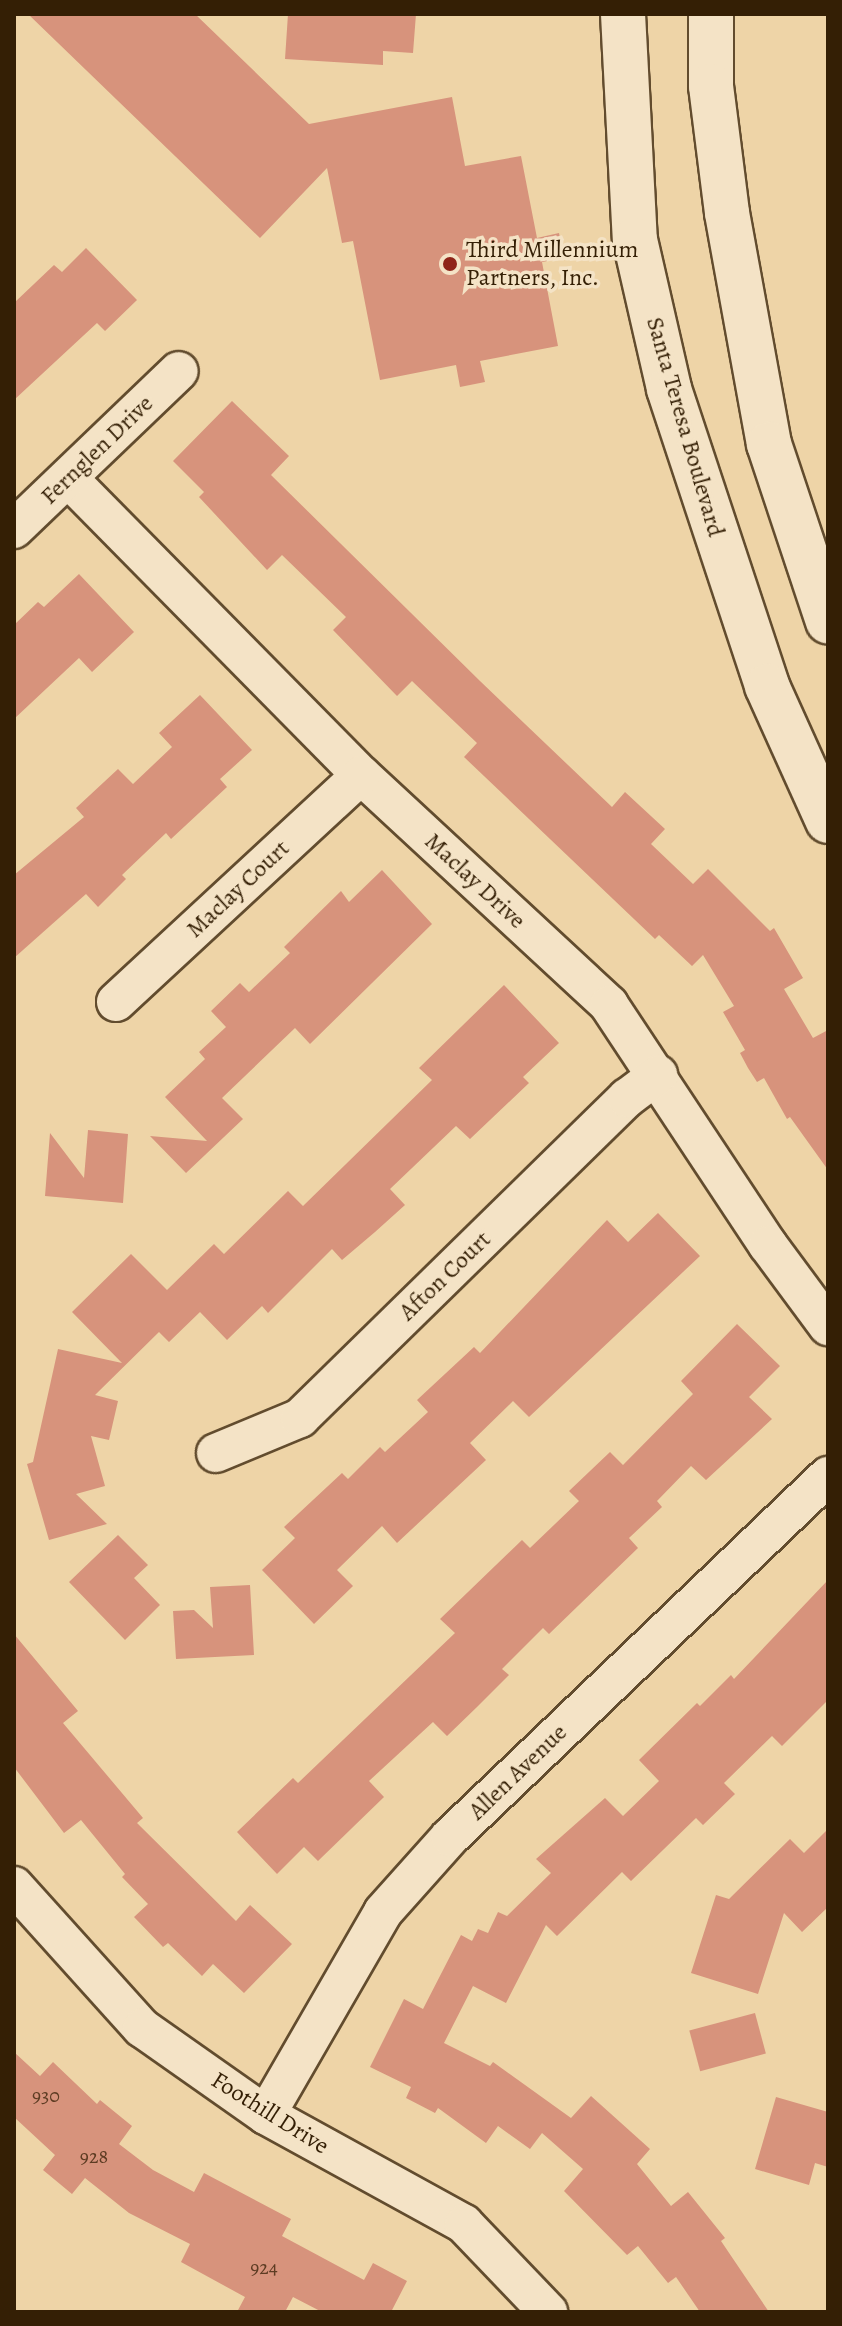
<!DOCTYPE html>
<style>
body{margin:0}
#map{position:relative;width:842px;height:2326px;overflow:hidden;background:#eed4a7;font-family:Alegreya,serif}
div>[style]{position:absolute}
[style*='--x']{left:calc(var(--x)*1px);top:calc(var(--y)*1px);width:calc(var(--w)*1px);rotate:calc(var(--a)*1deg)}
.building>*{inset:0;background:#d7937c;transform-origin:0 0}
.roads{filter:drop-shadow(2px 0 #624c2e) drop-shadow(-2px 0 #624c2e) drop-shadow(0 2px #624c2e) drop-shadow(0 -2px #624c2e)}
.street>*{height:38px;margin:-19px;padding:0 19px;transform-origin:19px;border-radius:19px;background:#f4e3c6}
.secondary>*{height:44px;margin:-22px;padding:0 22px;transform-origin:22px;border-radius:22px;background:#f4e3c6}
.dots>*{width:22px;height:22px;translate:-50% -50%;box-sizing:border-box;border:4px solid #f4e3c6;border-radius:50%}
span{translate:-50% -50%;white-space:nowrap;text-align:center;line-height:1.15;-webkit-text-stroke:7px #f4e3c6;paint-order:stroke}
.number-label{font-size:20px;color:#5d3c23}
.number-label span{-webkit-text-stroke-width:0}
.poi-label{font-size:24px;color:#341f05}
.left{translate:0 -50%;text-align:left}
.street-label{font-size:24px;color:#341f05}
.frame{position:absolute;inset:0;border:16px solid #341f05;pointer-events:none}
</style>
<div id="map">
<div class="building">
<i style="clip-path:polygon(28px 14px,195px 14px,309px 124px,452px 97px,465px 166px,521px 156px,537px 238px,559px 233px,564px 258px,542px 262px,558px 346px,480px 361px,485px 382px,460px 387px,456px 365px,380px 380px,353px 241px,342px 243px,327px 168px,260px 238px)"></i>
<i style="clip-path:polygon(288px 14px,416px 14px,413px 53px,383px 51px,383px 65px,285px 59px)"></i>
<i style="clip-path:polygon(86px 248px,137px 300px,105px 331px,97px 323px,14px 400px,14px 303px,54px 265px,62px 272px)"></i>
<i style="clip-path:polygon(232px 401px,289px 456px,271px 475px,480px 681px,612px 807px,625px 792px,665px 829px,651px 844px,693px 884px,708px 869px,770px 931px,774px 928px,803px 978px,784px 989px,813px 1038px,828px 1030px,828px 1170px,790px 1117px,787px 1119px,764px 1078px,757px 1082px,748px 1068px,740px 1053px,745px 1050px,723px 1012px,734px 1006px,703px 955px,692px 966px,659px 935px,655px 939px,464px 757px,477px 743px,438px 706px,412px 681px,397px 696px,333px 630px,346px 617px,282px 555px,267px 570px,199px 497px,204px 492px,173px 461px)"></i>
<i style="clip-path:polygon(79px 574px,134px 632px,92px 672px,79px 658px,14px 719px,14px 625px,38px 602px,44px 607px)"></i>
<i style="clip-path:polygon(200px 695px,252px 750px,220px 779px,227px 787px,171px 839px,166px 833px,122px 875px,126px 879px,98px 907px,86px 894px,14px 958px,14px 875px,84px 817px,76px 808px,118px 769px,133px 784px,172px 747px,159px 733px)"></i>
<i style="clip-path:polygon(382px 870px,432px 924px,310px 1044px,295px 1028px,222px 1098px,243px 1119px,186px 1173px,150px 1136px,207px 1141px,165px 1097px,205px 1059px,199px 1052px,226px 1027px,211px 1011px,240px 983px,249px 992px,290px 953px,284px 947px,341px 891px,349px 902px)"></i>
<i style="clip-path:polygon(504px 985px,559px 1043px,523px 1077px,529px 1083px,470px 1139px,456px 1126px,390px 1189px,405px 1205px,375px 1232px,342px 1260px,332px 1249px,268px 1313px,262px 1306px,227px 1340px,200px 1312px,169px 1342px,159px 1332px,95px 1395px,118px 1401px,109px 1440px,91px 1436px,105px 1486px,76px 1494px,107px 1524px,49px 1540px,27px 1464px,33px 1462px,58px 1349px,122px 1363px,72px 1312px,131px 1254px,167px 1290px,214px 1244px,224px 1254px,288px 1191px,303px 1206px,432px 1080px,419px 1068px)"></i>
<i style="clip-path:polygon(88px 1130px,128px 1134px,123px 1203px,45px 1196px,50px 1133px,84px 1178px)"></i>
<i style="clip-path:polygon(658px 1213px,700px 1256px,529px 1417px,513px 1401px,470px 1443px,486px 1460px,397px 1543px,382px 1526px,337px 1570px,353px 1586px,314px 1624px,262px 1570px,295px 1538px,284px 1527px,342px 1473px,348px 1479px,380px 1447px,385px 1452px,428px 1412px,417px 1400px,474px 1347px,480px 1353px,607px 1220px,628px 1242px)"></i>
<i style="clip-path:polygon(737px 1324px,780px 1366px,749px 1397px,772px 1419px,706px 1480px,691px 1466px,657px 1501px,662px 1507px,629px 1538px,638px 1548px,549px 1634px,543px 1628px,502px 1669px,509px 1675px,477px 1707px,447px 1736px,433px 1722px,369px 1781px,384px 1797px,318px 1861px,304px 1847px,277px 1874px,237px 1832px,293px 1778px,298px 1783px,455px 1633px,440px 1619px,522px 1540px,530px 1548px,579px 1501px,569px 1491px,610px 1452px,623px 1465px,693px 1394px,681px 1381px)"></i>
<i style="clip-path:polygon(118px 1535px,148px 1565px,134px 1578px,160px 1605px,125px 1640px,69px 1582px)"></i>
<i style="clip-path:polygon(828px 1580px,828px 1700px,782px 1746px,772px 1736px,724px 1783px,735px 1794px,703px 1825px,696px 1818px,631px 1881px,622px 1872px,557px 1936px,546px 1925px,506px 2003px,473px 1986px,444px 2043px,490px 2066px,493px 2062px,571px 2118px,591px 2096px,650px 2149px,637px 2164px,671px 2206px,688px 2192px,725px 2238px,721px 2241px,769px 2312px,700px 2312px,676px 2277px,668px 2283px,638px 2246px,627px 2255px,564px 2191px,583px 2169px,542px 2133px,530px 2149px,498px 2126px,486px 2143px,438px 2108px,435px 2113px,406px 2098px,411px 2087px,370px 2067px,404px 1999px,423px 2009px,461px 1935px,472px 1941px,478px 1929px,488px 1933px,498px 1912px,507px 1916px,551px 1873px,536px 1859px,605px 1798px,623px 1816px,659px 1781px,639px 1760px,697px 1703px,700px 1706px,731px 1675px,734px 1679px)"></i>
<i style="clip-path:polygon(250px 1585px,254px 1655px,176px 1659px,173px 1611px,194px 1610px,213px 1628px,210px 1587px)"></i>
<i style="clip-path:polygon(14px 1634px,78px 1711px,63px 1723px,143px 1818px,137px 1823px,236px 1921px,250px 1905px,292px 1944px,244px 1993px,213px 1964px,202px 1976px,168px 1943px,163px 1947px,134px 1917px,148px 1904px,122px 1877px,125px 1874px,81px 1820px,64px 1833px,14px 1767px)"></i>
<i style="clip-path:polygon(828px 1829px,828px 1907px,802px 1932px,784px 1913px,758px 1994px,691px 1973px,716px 1895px,729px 1899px,790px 1839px,804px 1853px)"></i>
<i style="left:755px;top:2013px;width:42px;height:68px;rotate:75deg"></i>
<i style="clip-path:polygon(14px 2052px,40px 2076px,53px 2062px,97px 2104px,100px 2100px,132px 2126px,119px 2144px,153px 2170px,194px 2192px,204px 2173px,291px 2219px,282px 2236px,364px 2280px,373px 2263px,407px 2281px,391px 2312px,322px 2312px,293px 2297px,285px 2312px,237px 2312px,245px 2297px,181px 2262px,190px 2244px,129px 2213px,85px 2178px,72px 2194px,43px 2170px,55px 2155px,14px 2117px)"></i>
<i style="clip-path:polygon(776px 2097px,828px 2112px,828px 2167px,815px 2163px,809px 2185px,755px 2169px)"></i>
</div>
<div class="roads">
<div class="street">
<i style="--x:69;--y:479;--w:416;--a:45.4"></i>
<i style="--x:361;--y:775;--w:338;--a:42.8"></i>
<i style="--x:609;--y:1005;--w:288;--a:56.5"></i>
<i style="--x:768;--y:1245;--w:101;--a:53.5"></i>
<i style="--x:14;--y:529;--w:228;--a:-43.8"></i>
<i style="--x:116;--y:1002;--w:334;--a:-42.8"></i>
<i style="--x:216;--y:1453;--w:91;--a:-22.6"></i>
<i style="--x:300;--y:1418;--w:458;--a:-44.4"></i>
<i style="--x:627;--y:1098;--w:39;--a:-37"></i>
<i style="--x:14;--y:1886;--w:191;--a:48"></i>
<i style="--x:142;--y:2028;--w:151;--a:35.1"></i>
<i style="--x:266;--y:2115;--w:226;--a:28.8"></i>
<i style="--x:464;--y:2224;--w:122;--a:46.3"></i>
<i style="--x:266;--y:2115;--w:234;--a:-60"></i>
<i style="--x:383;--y:1912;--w:101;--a:-48.2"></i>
<i style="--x:450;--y:1837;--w:523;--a:-43.68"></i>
</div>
<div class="secondary">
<i style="--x:623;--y:14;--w:226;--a:87"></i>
<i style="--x:635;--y:240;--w:153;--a:77.1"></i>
<i style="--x:669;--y:389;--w:313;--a:71.7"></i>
<i style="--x:767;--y:686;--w:148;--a:65.7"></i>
<i style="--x:711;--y:14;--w:72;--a:90"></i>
<i style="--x:711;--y:86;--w:128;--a:82.8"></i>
<i style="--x:727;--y:213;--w:235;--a:79.7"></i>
<i style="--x:769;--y:444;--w:187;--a:71.6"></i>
</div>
</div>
<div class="dots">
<i style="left:450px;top:264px;background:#8f2418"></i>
</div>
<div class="number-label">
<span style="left:46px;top:2095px">930</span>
<span style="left:94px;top:2156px">928</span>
<span style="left:264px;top:2267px">924</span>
</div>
<div class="poi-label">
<span class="left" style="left:466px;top:264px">Third Millennium<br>Partners, Inc.</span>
</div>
<div class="street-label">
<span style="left:685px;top:427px;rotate:74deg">Santa Teresa Boulevard</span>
<span style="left:97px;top:450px;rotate:-44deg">Fernglen Drive</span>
<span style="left:475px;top:881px;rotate:43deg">Maclay Drive</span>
<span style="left:238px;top:889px;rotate:-43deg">Maclay Court</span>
<span style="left:445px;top:1276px;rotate:-44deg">Afton Court</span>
<span style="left:518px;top:1772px;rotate:-44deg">Allen Avenue</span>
<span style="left:270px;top:2113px;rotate:32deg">Foothill Drive</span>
</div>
<div class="frame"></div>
</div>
